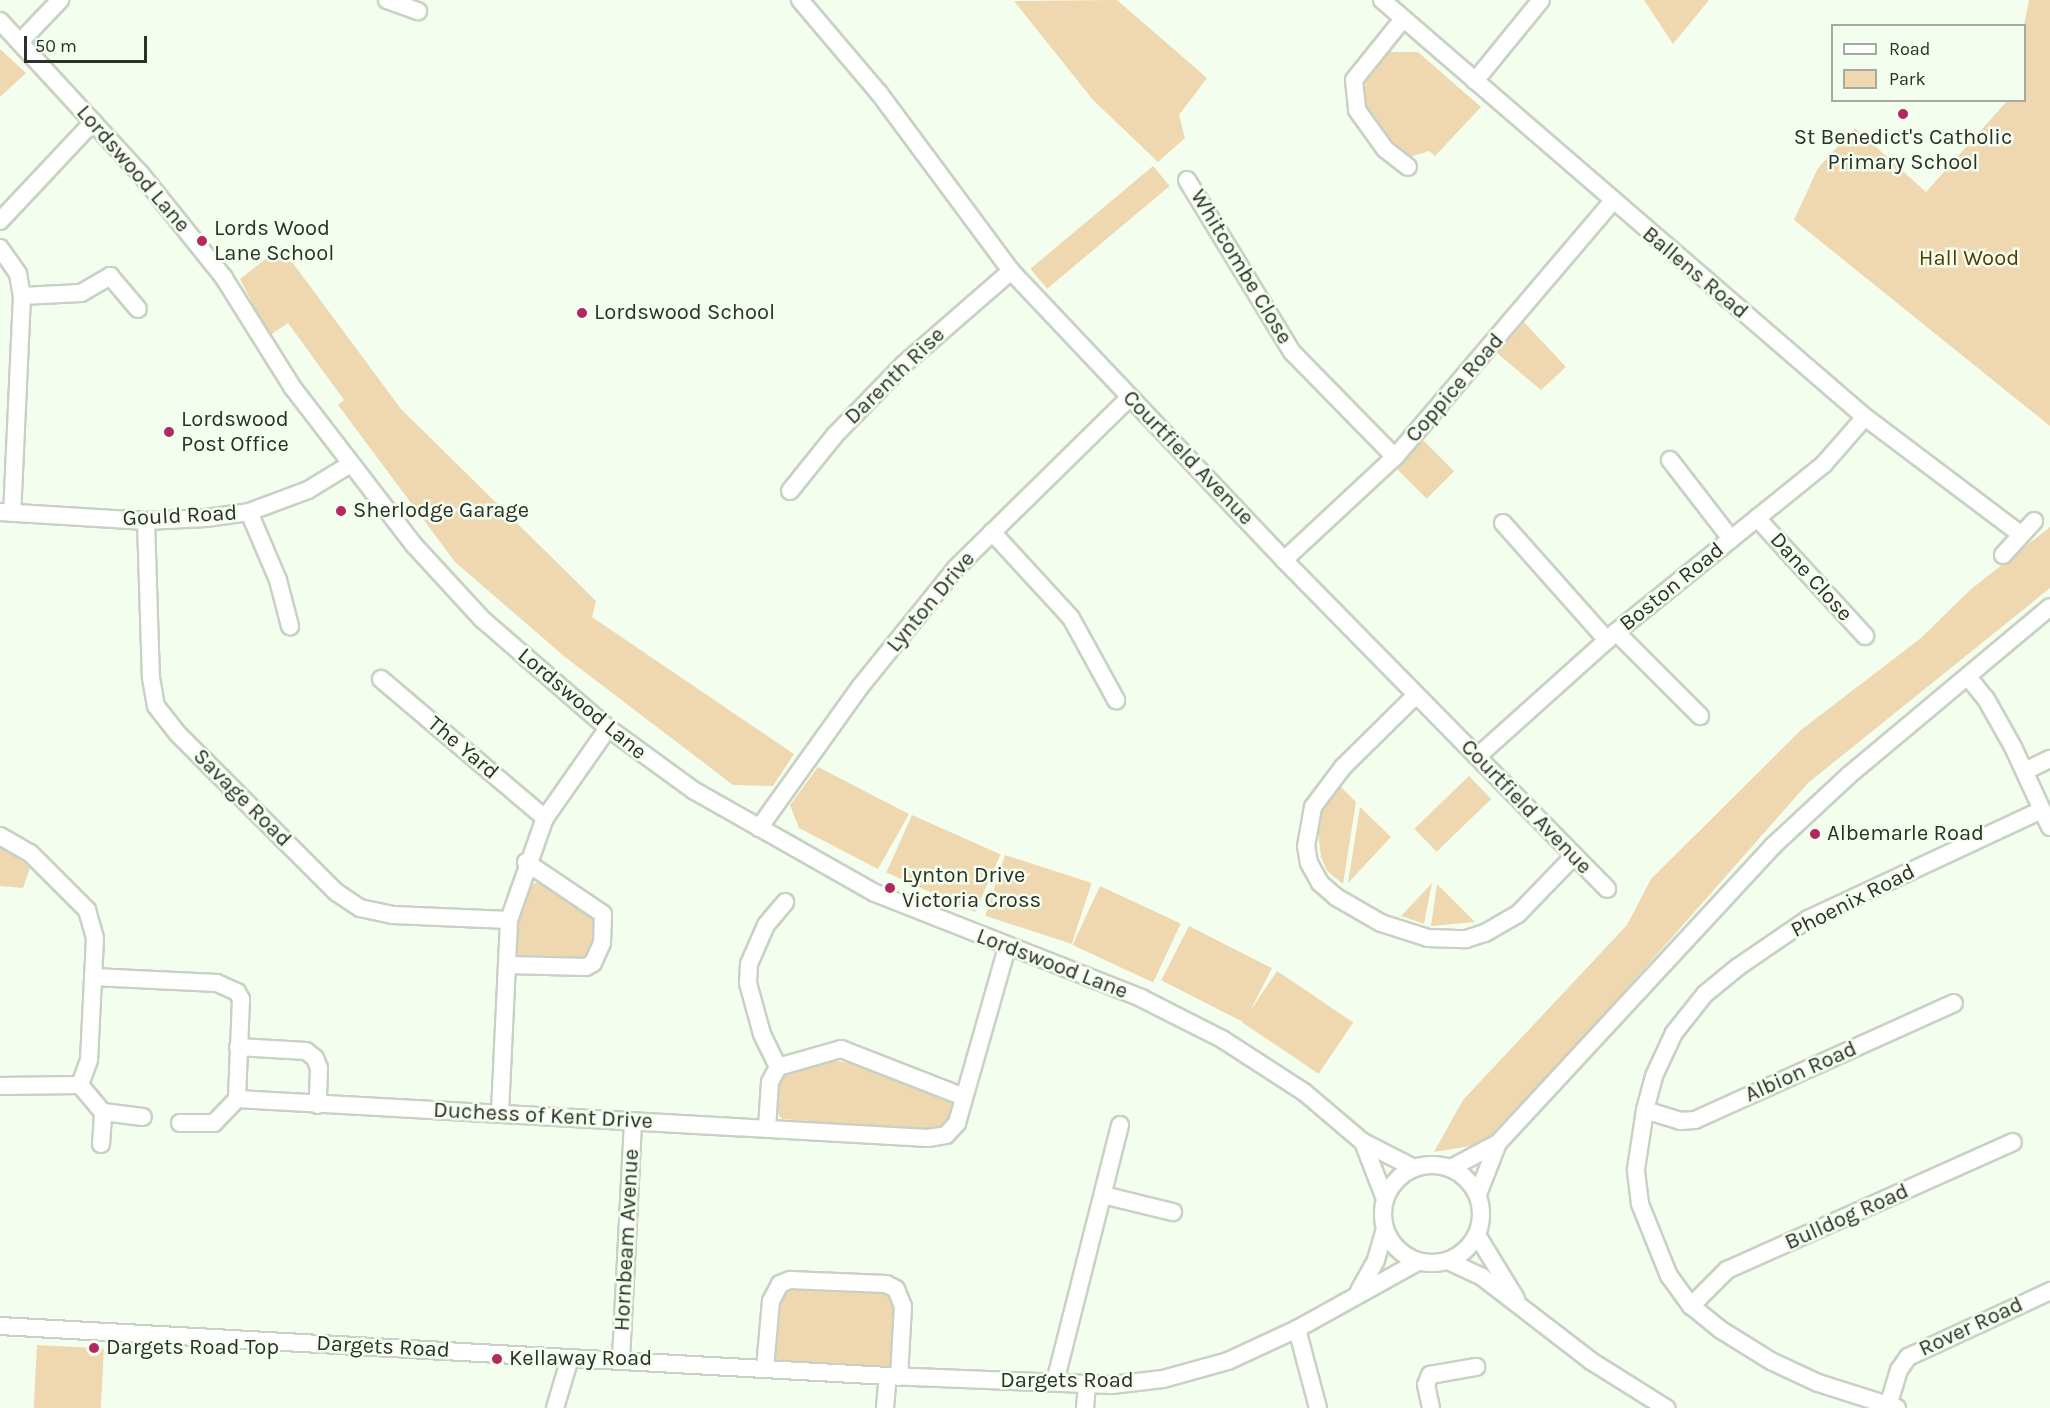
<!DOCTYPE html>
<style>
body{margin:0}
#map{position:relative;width:2050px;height:1408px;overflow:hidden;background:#f4feef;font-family:Karla,sans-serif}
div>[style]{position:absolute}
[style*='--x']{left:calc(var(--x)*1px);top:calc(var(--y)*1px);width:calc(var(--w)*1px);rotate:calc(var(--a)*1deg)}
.green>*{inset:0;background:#efd7af;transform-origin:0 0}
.roads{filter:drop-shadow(2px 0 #c8d1c3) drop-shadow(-2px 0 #c8d1c3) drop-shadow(0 2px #c8d1c3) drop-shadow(0 -2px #c8d1c3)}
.minor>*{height:16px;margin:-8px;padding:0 8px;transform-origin:8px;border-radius:8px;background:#fff}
.minor>.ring{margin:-8px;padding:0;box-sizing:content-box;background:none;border:16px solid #fff;border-radius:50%}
.dots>*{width:16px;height:16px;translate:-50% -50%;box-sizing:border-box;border:3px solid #f4feef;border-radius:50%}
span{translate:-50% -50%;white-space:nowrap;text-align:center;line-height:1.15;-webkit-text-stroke:5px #f4feef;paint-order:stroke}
.poi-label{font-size:22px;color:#2c2f2a}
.left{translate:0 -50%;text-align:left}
.street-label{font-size:22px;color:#2c2f2a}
.park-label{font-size:22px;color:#543b03}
.legend{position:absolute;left:1831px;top:24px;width:195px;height:78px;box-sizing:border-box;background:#f4feef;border:2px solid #a4aba0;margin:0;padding:8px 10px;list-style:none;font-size:18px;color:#2c2f2a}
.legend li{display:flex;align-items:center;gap:12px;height:30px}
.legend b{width:30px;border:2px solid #a4aba0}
.scale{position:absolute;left:24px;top:36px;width:123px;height:27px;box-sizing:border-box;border:3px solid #2c2f2a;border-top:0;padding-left:8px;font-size:18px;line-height:21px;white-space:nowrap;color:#2c2f2a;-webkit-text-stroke:4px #f4feef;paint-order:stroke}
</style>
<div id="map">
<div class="green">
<i style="clip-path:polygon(1117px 0,1207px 78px,1179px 115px,1185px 138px,1158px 162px,1093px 100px,1014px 1px)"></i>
<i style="clip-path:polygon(1644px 0,1709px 0,1673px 44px)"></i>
<i style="clip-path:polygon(2029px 0,2050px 0,2050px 426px,1794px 220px,1818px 168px,1855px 128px,1926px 192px,2007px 101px,2024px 100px,2024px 25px)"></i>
<i style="clip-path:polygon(0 49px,26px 73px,0 97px)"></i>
<i style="clip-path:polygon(1386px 52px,1418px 52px,1481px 107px,1435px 156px,1429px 151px,1410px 157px,1399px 153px,1364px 105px,1366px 76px)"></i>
<i style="left:1153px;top:166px;width:26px;height:160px;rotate:50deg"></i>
<i style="clip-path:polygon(281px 247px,401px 409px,596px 601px,592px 617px,794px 754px,773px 786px,733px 785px,565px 657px,455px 562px,338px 405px,344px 400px,288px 323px,269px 336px,240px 279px)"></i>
<i style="clip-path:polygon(1524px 322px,1566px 367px,1541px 390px,1497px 353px)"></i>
<i style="left:1421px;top:438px;width:47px;height:39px;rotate:45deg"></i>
<i style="clip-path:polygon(2050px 527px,2050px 588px,1808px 783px,1586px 1035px,1482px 1144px,1434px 1152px,1463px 1100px,1627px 925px,1651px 879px,1801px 730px,1921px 638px,1970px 590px)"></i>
<i style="clip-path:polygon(818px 767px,909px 814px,878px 869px,799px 828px,790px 805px)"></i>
<i style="left:1469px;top:776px;width:32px;height:76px;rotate:46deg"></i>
<i style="clip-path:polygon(1341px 787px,1356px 802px,1343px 884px,1327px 871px,1321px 857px,1317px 823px,1322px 809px)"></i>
<i style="clip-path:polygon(1360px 807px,1391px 837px,1348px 883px)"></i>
<i style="left:912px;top:815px;width:97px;height:63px;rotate:24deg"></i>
<i style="clip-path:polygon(0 842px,30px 868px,23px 888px,0 886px)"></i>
<i style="left:1005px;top:855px;width:91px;height:64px;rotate:18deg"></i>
<i style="clip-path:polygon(535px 883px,544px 883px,599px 920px,599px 928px,585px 960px,518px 957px,514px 954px,513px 931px,529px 886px)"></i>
<i style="clip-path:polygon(1432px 883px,1424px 924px,1401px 916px)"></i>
<i style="clip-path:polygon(1437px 884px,1475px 922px,1431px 926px)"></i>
<i style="left:1100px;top:886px;width:89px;height:65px;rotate:25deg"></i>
<i style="left:1189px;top:926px;width:93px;height:61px;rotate:27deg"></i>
<i style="left:1277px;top:971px;width:92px;height:62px;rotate:34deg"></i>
<i style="clip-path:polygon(830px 1060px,864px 1065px,950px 1098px,955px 1114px,942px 1128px,931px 1130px,782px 1119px,778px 1114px,777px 1089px,782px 1077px,790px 1070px)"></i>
<i style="clip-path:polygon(780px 1284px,896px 1289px,899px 1377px,765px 1368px)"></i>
<i style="left:37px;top:1345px;width:67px;height:63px;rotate:3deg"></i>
</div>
<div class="roads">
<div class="minor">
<i style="--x:387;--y:0;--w:33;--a:20"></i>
<i style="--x:800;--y:0;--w:122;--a:49.7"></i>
<i style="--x:879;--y:93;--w:222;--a:53.4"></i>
<i style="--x:1011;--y:271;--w:398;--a:46.6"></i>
<i style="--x:1284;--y:560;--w:461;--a:45.5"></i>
<i style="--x:1382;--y:0;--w:638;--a:40.81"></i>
<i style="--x:1865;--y:417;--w:193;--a:37"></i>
<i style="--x:1403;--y:19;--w:78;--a:128.8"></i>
<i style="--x:1354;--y:80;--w:30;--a:84"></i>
<i style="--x:1357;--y:110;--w:48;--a:54.3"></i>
<i style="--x:1385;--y:149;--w:29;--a:38"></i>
<i style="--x:0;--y:21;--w:207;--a:47.4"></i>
<i style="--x:140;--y:173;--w:134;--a:51.3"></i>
<i style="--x:224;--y:278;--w:130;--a:57.9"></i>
<i style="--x:293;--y:388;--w:198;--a:52.4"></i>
<i style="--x:414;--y:545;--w:100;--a:47.4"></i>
<i style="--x:482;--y:619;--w:167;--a:40.9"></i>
<i style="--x:608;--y:728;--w:105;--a:36.1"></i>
<i style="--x:693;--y:790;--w:209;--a:29.5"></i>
<i style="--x:875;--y:893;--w:286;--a:21.5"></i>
<i style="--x:1141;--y:998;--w:91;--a:26.8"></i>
<i style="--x:1222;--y:1039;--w:98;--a:32.9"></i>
<i style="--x:1304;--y:1092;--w:77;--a:40.3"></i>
<i style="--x:1363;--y:1142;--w:57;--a:27"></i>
<i style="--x:21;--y:41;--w:57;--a:-46.4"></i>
<i style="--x:1475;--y:81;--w:104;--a:-50.8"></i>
<i style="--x:1187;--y:180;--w:202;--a:58.6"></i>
<i style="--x:1292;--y:352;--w:147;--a:45.6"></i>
<i style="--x:0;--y:221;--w:136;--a:-46.8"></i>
<i style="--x:0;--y:248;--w:32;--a:55"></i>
<i style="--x:18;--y:274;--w:22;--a:80"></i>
<i style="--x:22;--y:296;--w:217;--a:92.6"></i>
<i style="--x:22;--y:296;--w:59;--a:-2.9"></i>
<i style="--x:81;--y:293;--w:34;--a:-30"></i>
<i style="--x:110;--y:276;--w:43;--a:49.7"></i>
<i style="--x:1670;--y:460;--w:100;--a:52.3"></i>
<i style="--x:790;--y:491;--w:72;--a:-51.2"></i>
<i style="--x:835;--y:435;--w:99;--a:-45.8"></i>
<i style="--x:904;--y:364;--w:142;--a:-41"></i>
<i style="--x:0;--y:512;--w:146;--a:3.5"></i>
<i style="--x:146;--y:521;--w:60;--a:-2.9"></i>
<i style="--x:206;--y:518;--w:43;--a:-7.9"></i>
<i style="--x:249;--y:512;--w:63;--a:-20.4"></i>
<i style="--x:308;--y:490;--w:48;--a:-31.4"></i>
<i style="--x:249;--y:512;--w:74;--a:66.9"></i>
<i style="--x:278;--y:580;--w:48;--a:75.4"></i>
<i style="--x:1757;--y:518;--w:160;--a:47.5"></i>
<i style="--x:146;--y:521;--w:157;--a:88.2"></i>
<i style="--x:151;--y:678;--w:28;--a:80"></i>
<i style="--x:156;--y:706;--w:34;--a:52"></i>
<i style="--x:177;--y:733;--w:225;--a:45"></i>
<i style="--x:336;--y:892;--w:29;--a:34"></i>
<i style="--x:360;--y:908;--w:34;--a:12"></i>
<i style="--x:393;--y:915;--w:116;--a:2.5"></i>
<i style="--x:1503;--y:523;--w:157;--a:48.4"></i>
<i style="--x:992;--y:532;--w:117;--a:47.4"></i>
<i style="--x:1071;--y:618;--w:94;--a:61.2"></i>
<i style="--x:2003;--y:555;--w:46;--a:-47.6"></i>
<i style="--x:1284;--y:560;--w:151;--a:-42.9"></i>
<i style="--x:1395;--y:457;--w:335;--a:-49.6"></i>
<i style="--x:1616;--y:632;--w:119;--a:45"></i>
<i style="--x:1968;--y:677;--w:28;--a:51"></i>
<i style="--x:1986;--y:699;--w:55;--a:60.6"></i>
<i style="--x:2013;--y:747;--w:88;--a:65.2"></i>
<i style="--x:381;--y:679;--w:215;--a:40.3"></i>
<i style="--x:1416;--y:695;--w:103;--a:135.4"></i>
<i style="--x:1343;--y:767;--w:50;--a:126.9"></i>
<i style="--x:1313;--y:807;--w:40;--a:100"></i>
<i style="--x:1306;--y:846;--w:17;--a:80"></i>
<i style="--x:1309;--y:863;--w:23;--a:61"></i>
<i style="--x:1320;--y:883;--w:21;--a:41"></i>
<i style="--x:1336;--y:897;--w:52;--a:30"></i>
<i style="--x:1381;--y:923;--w:49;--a:17.7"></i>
<i style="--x:1428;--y:938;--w:38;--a:2"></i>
<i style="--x:1466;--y:939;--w:20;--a:-18"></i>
<i style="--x:1485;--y:933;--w:38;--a:-30"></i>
<i style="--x:1518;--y:914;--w:81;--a:-46"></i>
<i style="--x:1478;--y:756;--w:186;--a:-41.9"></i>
<i style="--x:1616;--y:632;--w:267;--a:-38.9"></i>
<i style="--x:1824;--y:464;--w:62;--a:-48.9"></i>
<i style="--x:2025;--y:771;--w:28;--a:-26"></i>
<i style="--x:759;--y:828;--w:173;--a:-54.4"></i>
<i style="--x:860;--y:687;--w:153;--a:-51.1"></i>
<i style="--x:956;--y:568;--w:243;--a:-44.5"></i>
<i style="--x:0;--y:836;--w:34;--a:30"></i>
<i style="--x:30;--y:853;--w:81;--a:45"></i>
<i style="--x:87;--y:910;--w:29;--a:74"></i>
<i style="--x:95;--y:938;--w:122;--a:92.8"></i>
<i style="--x:89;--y:1060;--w:27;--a:110"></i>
<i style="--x:80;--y:1085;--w:80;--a:179.3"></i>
<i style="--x:508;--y:965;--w:78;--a:1.5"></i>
<i style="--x:586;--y:967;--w:8;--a:-30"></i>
<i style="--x:593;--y:963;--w:22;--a:-66"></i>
<i style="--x:602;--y:943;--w:29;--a:-88"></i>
<i style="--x:603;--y:914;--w:93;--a:-146"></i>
<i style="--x:93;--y:977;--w:124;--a:2.8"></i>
<i style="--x:217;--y:983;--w:22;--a:24"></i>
<i style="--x:237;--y:992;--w:8;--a:60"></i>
<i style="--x:241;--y:999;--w:100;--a:92.3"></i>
<i style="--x:237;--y:1099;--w:692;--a:3.23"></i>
<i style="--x:928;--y:1138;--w:18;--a:-9"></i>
<i style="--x:946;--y:1135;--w:16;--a:-47"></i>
<i style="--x:957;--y:1123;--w:182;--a:-74.1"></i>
<i style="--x:238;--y:1047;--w:68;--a:3.4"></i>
<i style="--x:306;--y:1051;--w:11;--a:38"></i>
<i style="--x:315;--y:1058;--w:11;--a:68"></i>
<i style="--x:319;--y:1068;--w:37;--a:92"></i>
<i style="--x:778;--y:1067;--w:37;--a:-116"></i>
<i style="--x:762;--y:1034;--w:53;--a:-105.4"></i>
<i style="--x:748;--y:983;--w:19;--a:-87"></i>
<i style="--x:749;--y:964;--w:43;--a:-66.4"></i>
<i style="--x:766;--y:925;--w:30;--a:-50"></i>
<i style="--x:80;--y:1085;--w:35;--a:50"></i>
<i style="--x:1645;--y:1110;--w:37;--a:17"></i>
<i style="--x:1680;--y:1121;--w:15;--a:-4"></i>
<i style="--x:1695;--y:1120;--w:284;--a:-24.3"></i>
<i style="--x:500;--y:1112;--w:192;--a:-87.3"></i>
<i style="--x:509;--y:920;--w:108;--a:-70.6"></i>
<i style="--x:545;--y:818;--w:110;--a:-55"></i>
<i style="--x:180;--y:1123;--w:34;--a:0"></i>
<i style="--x:214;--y:1123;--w:33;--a:-46"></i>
<i style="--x:767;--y:1128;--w:46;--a:-86.3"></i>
<i style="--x:770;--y:1082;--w:17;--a:-62"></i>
<i style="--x:778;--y:1067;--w:66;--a:-15.9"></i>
<i style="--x:841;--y:1049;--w:132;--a:21.3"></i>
<i style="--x:1363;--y:1142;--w:61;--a:68.9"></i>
<i style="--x:101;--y:1144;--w:32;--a:-86"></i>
<i style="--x:103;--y:1112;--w:40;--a:7.1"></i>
<i class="ring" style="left:1383px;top:1165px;width:82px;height:82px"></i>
<i style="--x:1451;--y:1168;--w:53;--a:-28"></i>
<i style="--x:1498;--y:1143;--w:405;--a:-47.2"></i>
<i style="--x:1773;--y:846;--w:103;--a:-43"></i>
<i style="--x:1848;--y:776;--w:263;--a:-39.9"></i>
<i style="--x:1478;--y:1194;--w:55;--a:-68.6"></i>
<i style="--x:1103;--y:1195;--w:72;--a:13.7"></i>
<i style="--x:1477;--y:1235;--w:75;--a:58.6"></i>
<i style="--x:1448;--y:1261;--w:38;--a:25"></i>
<i style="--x:1482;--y:1277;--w:138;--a:37.6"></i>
<i style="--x:1591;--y:1361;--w:89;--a:32.1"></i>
<i style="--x:1359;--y:1291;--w:35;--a:-61"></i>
<i style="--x:1376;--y:1260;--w:33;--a:-74"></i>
<i style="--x:1691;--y:1306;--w:51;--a:-45"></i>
<i style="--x:1727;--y:1270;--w:313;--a:-24.1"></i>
<i style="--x:0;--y:1326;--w:889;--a:3.22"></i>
<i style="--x:888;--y:1376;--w:224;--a:2.3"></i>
<i style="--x:1112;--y:1385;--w:51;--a:-6.7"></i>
<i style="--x:1163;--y:1379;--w:67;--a:-15.5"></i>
<i style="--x:1228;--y:1361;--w:76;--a:-24.9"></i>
<i style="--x:1297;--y:1329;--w:138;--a:-29"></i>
<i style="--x:1297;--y:1329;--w:82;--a:75.1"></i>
<i style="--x:621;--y:1359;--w:238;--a:-87.1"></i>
<i style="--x:765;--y:1368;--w:67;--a:-84.9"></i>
<i style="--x:771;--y:1301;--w:19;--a:-62"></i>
<i style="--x:780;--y:1284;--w:11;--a:-22"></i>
<i style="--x:790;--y:1280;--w:96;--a:2.4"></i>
<i style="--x:886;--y:1284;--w:11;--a:27"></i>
<i style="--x:896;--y:1289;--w:18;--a:68"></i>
<i style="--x:903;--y:1306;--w:71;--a:93.2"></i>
<i style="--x:1055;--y:1382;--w:265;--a:-75.8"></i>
<i style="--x:1888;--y:1406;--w:38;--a:-73"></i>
<i style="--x:1899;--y:1370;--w:16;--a:-55"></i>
<i style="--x:1908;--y:1357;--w:157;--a:-24.9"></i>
<i style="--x:555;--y:1408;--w:52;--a:-73.3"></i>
<i style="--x:885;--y:1408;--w:32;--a:-85"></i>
<i style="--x:1085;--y:1408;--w:23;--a:-85"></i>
<i style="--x:1431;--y:1408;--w:24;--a:-102"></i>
<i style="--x:1426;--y:1385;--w:11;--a:-68"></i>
<i style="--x:1430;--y:1375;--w:47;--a:-9.9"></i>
<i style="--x:1897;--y:1408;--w:83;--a:-162.4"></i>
<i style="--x:1818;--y:1383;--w:52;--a:-154.9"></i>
<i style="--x:1771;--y:1361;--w:59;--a:-148.2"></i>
<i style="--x:1721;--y:1330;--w:38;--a:-141"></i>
<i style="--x:1691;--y:1306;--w:37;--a:-126"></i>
<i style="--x:1669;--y:1276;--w:78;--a:-111.9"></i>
<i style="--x:1640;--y:1204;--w:35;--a:-97"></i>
<i style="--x:1636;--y:1169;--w:60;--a:-81.3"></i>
<i style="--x:1645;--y:1110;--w:35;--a:-75"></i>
<i style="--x:1654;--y:1076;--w:47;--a:-65.1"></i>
<i style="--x:1674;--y:1033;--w:50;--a:-51.5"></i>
<i style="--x:1705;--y:994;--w:43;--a:-39.3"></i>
<i style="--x:1738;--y:967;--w:85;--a:-34.4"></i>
<i style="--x:1808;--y:919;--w:258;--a:-25"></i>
</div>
</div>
<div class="dots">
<i style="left:1903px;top:114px;background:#b32863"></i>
<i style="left:202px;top:241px;background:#b32863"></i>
<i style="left:582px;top:313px;background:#b32863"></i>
<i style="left:169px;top:432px;background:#b32863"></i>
<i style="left:341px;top:511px;background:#b32863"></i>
<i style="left:1815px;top:834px;background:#b32863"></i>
<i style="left:890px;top:888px;background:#b32863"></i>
<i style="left:94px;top:1348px;background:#b32863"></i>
<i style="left:497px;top:1359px;background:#b32863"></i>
</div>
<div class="poi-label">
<span style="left:1903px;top:150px">St Benedict's Catholic<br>Primary School</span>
<span class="left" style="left:214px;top:241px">Lords Wood<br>Lane School</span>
<span class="left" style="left:594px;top:313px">Lordswood School</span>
<span class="left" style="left:181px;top:432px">Lordswood<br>Post Office</span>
<span class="left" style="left:353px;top:511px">Sherlodge Garage</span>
<span class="left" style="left:1827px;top:834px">Albemarle Road</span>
<span class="left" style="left:902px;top:888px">Lynton Drive<br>Victoria Cross</span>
<span class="left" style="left:106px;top:1348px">Dargets Road Top</span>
<span class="left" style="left:509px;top:1359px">Kellaway Road</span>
</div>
<div class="street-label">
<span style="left:133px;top:169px;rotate:49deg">Lordswood Lane</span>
<span style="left:1241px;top:267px;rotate:59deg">Whitcombe Close</span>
<span style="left:1695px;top:273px;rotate:40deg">Ballens Road</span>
<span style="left:895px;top:376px;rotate:-44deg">Darenth Rise</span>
<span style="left:1455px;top:388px;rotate:-49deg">Coppice Road</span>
<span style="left:1188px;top:458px;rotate:46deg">Courtfield Avenue</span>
<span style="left:180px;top:516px;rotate:-3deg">Gould Road</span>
<span style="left:1811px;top:577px;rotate:48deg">Dane Close</span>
<span style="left:1672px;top:587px;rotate:-39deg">Boston Road</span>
<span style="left:931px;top:602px;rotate:-50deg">Lynton Drive</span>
<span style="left:582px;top:704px;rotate:40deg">Lordswood Lane</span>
<span style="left:463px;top:748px;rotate:40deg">The Yard</span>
<span style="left:242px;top:798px;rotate:45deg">Savage Road</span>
<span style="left:1526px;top:807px;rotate:46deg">Courtfield Avenue</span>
<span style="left:1853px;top:901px;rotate:-27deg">Phoenix Road</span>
<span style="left:1052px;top:964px;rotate:21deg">Lordswood Lane</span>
<span style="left:1801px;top:1072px;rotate:-24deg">Albion Road</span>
<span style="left:543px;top:1116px;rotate:3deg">Duchess of Kent Drive</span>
<span style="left:1847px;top:1217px;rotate:-24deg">Bulldog Road</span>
<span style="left:627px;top:1240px;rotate:-87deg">Hornbeam Avenue</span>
<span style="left:1971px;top:1327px;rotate:-25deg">Rover Road</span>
<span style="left:383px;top:1347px;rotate:3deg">Dargets Road</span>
<span style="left:1067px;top:1381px">Dargets Road</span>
</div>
<div class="park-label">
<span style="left:1969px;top:259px">Hall Wood</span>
</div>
<ul class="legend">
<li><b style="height:8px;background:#fff"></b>Road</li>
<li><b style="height:16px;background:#efd7af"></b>Park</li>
</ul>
<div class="scale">50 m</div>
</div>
